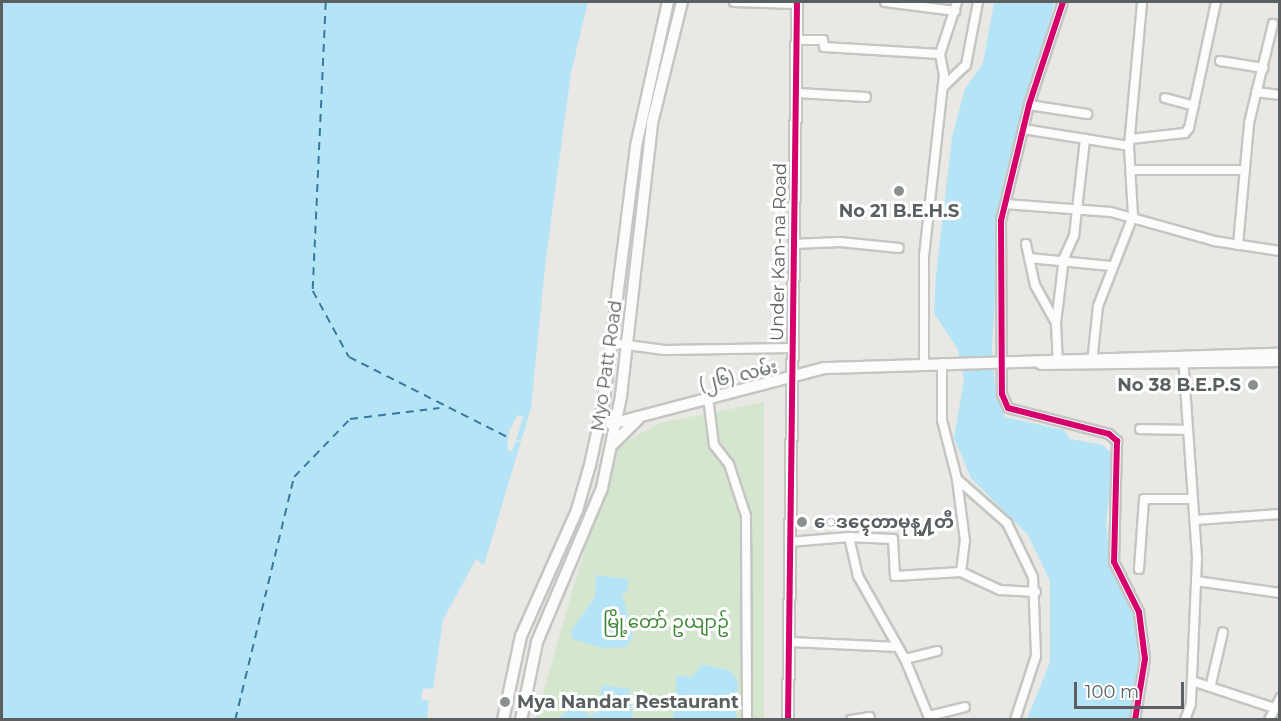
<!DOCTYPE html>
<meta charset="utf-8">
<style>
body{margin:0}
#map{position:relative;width:1281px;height:721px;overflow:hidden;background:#eae8e4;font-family:Montserrat,"Noto Sans Myanmar",sans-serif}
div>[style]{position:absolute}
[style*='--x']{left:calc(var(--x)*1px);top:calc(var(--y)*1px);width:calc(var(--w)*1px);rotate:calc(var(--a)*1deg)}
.green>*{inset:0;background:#d5e6cf}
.water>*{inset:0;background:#b6e4f7}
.pier>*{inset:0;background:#eae8e4}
.ferry>*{height:1.5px;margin-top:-0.75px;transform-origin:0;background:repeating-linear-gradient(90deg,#38779f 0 8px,transparent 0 14px)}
.roads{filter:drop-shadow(2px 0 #c5c5c4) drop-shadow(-2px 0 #c5c5c4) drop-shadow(0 2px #c5c5c4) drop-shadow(0 -2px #c5c5c4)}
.street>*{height:8px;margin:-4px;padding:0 4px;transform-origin:4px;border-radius:4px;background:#fcfcfb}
.secondary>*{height:10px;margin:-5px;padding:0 5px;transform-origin:5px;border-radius:5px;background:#fcfcfb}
.cycleway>*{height:6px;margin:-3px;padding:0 3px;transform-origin:3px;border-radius:3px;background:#d6006c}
.dots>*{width:16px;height:16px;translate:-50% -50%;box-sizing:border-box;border:3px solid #fff;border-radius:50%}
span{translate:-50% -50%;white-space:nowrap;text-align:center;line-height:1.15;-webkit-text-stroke:6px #fff;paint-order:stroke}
.poi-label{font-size:18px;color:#5a5f62;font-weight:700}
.right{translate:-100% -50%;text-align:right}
.left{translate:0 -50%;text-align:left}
.street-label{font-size:18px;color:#5a5f62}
.park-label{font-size:18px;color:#3c8635}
.frame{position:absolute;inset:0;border:3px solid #5a5f62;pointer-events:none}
.scale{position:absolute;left:1074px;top:682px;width:110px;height:27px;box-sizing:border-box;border:3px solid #5a5f62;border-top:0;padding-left:8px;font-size:18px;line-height:21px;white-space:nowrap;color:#5a5f62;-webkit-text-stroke:4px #fff;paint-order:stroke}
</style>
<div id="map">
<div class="green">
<i style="clip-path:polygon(764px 402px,764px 719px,535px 720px,614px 448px,660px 423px)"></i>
</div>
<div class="water">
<i style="clip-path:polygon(2px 2px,588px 2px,571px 73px,546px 258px,531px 408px,484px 565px,476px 559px,443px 620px,433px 689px,423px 688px,421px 699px,429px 701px,427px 719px,2px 719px)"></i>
<i style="clip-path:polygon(994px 2px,1055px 2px,1002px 186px,992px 348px,996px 396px,1005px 417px,1064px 430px,1070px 439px,1103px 445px,1113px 455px,1106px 525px,1111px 564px,1138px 627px,1140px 650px,1129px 719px,1027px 719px,1050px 662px,1050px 581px,1028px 535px,971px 478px,954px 438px,964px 379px,958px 350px,934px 313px,936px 275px,952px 137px,965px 89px,983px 63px)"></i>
<i style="clip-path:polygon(596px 575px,628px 579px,627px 592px,622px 593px,633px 635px,627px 647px,603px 648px,572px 639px,571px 631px,595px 597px)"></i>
<i style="clip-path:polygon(702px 664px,731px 671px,738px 682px,736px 719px,673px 719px,677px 675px,692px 677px)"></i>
<i style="clip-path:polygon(602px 685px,629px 689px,633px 719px,558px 719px,571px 708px,581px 706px,588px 716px,598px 713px)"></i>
</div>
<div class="pier">
<i style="clip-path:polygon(518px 415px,523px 417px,516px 440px,522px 442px,515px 442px,512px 451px,507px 450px,509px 431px)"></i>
</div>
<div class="ferry">
<i style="--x:326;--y:2;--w:289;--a:92.6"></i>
<i style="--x:313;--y:291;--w:75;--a:61.4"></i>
<i style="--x:349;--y:357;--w:182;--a:26.8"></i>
<i style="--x:235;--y:720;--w:250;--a:-76.4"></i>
<i style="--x:294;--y:477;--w:81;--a:-46"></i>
<i style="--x:350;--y:419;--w:90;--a:-7"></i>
</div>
<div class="roads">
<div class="street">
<i style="--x:734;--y:2;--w:63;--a:1.8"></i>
<i style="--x:885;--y:2;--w:71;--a:7.3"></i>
<i style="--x:1063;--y:2;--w:108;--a:108.3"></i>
<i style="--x:1029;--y:105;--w:119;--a:103.6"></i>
<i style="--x:1001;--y:221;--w:173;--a:89.7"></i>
<i style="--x:1002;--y:394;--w:15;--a:67"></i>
<i style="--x:1008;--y:408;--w:104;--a:14.4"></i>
<i style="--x:1109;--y:434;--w:11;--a:41"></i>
<i style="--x:1117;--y:441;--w:121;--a:91.4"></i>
<i style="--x:1114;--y:562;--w:56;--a:63.4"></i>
<i style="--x:1139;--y:612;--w:47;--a:82.7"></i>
<i style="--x:1145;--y:659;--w:62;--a:99.3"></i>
<i style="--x:799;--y:40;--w:24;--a:0"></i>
<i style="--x:823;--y:40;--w:7;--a:82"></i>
<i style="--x:824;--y:47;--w:116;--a:3.5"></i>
<i style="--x:940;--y:54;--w:55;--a:-71.9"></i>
<i style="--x:1220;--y:61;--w:44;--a:9.2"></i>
<i style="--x:943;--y:87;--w:32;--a:-44"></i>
<i style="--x:966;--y:65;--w:64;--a:-79.2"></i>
<i style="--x:1256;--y:92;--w:24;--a:7"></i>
<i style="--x:798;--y:93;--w:68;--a:3.4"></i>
<i style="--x:1165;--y:98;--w:30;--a:15"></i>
<i style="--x:1029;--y:105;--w:59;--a:8.8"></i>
<i style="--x:1023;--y:129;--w:107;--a:9.1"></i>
<i style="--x:1130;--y:139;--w:55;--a:-6.2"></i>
<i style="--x:1185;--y:133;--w:6;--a:-51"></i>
<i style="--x:1189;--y:128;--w:129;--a:-77.9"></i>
<i style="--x:1131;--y:170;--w:114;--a:0"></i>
<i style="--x:1005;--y:204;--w:106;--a:4.3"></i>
<i style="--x:1111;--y:212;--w:107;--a:15.7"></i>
<i style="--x:1214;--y:241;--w:67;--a:8.6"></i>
<i style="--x:793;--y:244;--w:47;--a:-2.4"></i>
<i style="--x:840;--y:242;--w:59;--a:5.8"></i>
<i style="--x:1026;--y:244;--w:42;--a:77.6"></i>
<i style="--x:1035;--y:285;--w:43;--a:61.1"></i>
<i style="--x:1056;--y:323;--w:41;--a:87.2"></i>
<i style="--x:1238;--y:245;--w:122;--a:-84.8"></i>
<i style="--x:1249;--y:123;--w:102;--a:-76.4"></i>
<i style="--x:1029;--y:258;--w:82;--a:5.6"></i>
<i style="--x:1056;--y:323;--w:65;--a:-83"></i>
<i style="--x:1064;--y:258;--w:24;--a:-66"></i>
<i style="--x:1074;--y:236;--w:98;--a:-83.5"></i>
<i style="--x:612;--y:343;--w:53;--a:7.5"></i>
<i style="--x:665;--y:350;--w:126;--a:-0.9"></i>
<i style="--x:1183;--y:357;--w:201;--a:86"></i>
<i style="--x:1197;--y:558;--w:146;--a:92.4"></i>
<i style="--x:1191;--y:704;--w:17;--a:111"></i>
<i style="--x:942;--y:363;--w:57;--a:90"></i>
<i style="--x:942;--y:420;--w:61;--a:75.7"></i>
<i style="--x:957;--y:479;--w:67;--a:41.3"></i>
<i style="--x:1007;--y:523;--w:60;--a:64.3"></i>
<i style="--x:1033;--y:577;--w:79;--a:87.8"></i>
<i style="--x:1036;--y:656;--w:67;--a:108.2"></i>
<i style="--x:1092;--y:363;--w:57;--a:-84"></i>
<i style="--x:1098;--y:306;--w:97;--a:-68.7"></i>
<i style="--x:1133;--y:216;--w:70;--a:-93.3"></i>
<i style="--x:1129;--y:146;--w:145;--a:-84.8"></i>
<i style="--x:924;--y:364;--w:108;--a:-90"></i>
<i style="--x:924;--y:256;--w:182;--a:-83.7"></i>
<i style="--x:944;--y:75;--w:21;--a:-101"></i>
<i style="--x:708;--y:397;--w:48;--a:82.9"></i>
<i style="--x:714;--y:445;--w:24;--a:52"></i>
<i style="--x:729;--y:464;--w:55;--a:71.9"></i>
<i style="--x:746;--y:516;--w:204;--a:89.7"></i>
<i style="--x:1140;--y:429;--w:48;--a:1.2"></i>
<i style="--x:1195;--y:520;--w:85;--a:-4"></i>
<i style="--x:849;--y:537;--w:44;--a:2.6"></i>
<i style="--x:893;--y:539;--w:37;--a:87"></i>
<i style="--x:895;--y:576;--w:66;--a:-3.5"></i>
<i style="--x:961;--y:572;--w:31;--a:-83"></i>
<i style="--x:965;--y:541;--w:63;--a:-97.4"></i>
<i style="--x:789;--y:542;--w:60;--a:-4.8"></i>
<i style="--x:849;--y:537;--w:40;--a:77"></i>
<i style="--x:858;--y:576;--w:95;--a:60.5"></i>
<i style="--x:905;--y:659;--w:66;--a:67.7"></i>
<i style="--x:1139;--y:569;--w:70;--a:-85.9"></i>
<i style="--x:1144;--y:499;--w:49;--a:0"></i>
<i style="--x:961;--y:572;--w:43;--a:24.8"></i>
<i style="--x:1000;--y:590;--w:36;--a:3"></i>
<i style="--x:1196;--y:581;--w:85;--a:8.1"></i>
<i style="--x:790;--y:642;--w:108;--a:2.7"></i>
<i style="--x:905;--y:659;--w:33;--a:-14"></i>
<i style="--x:1192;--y:681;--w:86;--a:18.2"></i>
<i style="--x:1211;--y:684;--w:53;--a:-77"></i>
<i style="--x:929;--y:716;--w:37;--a:-14"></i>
<i style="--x:851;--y:720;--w:19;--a:-9"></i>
<i style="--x:1269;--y:720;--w:25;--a:-63"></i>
</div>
<div class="secondary">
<i style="--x:1041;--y:364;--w:239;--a:-0.7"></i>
<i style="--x:611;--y:424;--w:221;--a:-14.7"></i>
<i style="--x:825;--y:368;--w:455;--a:-1.8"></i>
<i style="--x:611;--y:446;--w:38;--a:-45"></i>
<i style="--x:503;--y:720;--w:86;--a:-77.9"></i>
<i style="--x:521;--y:636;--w:138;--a:-66"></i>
<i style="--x:577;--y:510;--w:47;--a:-73.9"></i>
<i style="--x:590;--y:465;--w:66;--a:-77.8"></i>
<i style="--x:604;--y:400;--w:256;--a:-82.8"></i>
<i style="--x:636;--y:146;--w:148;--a:-77.5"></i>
<i style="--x:521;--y:720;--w:80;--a:-78.4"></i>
<i style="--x:537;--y:642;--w:167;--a:-67.1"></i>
<i style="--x:602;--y:488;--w:94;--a:-78.3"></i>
<i style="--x:621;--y:396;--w:275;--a:-83.5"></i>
<i style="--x:652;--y:123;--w:125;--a:-76.1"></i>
<i style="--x:788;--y:720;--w:718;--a:-89.28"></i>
</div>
</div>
<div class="cycleway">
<i style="--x:1063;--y:2;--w:108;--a:108.3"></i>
<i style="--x:1029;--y:105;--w:119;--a:103.6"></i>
<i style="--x:1001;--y:221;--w:173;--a:89.7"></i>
<i style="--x:1002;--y:394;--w:15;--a:67"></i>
<i style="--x:1008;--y:408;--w:104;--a:14.4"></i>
<i style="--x:1109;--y:434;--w:11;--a:41"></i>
<i style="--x:1117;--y:441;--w:121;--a:91.4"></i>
<i style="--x:1114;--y:562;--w:56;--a:63.4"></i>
<i style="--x:1139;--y:612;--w:47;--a:82.7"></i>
<i style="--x:1145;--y:659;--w:62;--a:99.3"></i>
<i style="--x:788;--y:720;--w:718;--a:-89.28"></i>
</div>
<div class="dots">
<i style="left:899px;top:191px;background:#8c8f90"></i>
<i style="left:1253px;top:385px;background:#8c8f90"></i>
<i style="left:802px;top:522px;background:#8c8f90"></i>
<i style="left:505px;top:702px;background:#8c8f90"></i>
</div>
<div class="poi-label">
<span style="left:899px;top:211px">No 21 B.E.H.S</span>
<span class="right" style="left:1241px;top:385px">No 38 B.E.P.S</span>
<span class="left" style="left:814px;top:522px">ေဒၚေတာမုန္႔တီ</span>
<span class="left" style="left:517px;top:702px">Mya Nandar Restaurant</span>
</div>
<div class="street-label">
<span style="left:779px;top:252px;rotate:-89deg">Under Kan-na Road</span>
<span style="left:607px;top:366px;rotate:-82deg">Myo Patt Road</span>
<span style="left:738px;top:376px;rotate:-13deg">(၂၆) လမ်း</span>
</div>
<div class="park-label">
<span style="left:666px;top:622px">မြို့တော် ဥယျာဥ်</span>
</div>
<div class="frame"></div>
<div class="scale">100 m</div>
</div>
